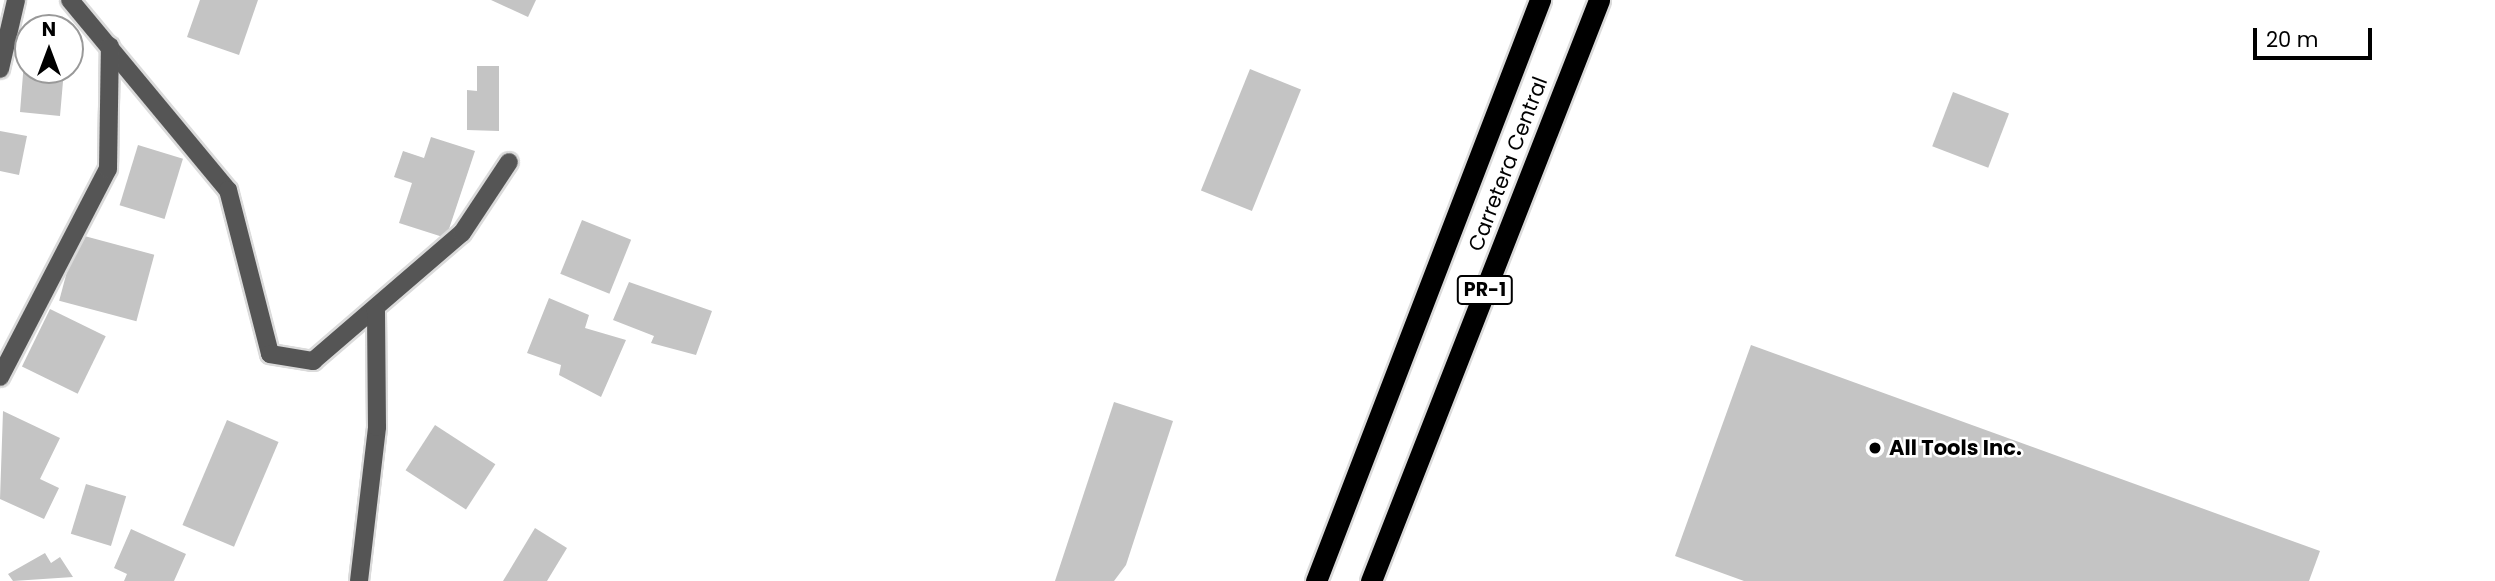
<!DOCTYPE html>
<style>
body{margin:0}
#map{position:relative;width:2495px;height:581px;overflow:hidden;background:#fff;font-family:Poppins,sans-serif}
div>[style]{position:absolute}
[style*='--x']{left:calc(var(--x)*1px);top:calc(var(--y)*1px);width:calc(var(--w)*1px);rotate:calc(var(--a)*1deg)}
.building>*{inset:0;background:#c4c4c4;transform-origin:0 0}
.roads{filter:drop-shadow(2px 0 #dbdbdb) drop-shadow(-2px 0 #dbdbdb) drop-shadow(0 2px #dbdbdb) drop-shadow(0 -2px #dbdbdb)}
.minor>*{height:18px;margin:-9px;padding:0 9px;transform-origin:9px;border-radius:9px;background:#555}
.highway>*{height:21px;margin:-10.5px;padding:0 10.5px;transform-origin:10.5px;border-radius:10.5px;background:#000}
.dots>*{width:19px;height:19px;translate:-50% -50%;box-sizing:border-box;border:4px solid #fff;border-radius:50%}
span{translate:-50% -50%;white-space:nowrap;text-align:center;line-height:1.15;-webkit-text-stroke:5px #fff;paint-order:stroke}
.shield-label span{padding:2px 5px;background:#fff;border:2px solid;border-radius:5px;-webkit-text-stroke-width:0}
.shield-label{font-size:19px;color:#000;font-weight:700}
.street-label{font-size:21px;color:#000}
.poi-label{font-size:21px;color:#000;font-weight:700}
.left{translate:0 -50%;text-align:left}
.north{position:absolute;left:14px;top:14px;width:70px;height:70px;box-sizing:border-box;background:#fff;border:2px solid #999;border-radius:50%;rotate:0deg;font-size:19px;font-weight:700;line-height:28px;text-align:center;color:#000}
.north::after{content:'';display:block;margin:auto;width:24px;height:32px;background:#000;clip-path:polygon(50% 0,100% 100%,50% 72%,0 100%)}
.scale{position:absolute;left:2253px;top:28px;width:119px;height:32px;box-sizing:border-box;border:4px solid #000;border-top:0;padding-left:9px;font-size:21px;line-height:24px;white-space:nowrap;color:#000;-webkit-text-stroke:5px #fff;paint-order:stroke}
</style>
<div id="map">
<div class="building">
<i style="clip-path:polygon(200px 0,258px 0,239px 55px,187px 37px)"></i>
<i style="clip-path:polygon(491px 0,536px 0,528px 17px)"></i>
<i style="clip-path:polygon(25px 49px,28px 70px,64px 70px,60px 116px,20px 112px)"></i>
<i style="clip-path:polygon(477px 66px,499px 66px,499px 131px,467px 130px,467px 90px,477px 91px)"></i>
<i style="left:1250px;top:69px;width:55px;height:131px;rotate:22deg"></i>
<i style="left:1953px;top:92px;width:60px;height:58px;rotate:21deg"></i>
<i style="clip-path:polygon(0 131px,27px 136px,19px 175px,0 171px)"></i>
<i style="clip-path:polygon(431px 137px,475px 151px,446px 238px,399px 223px,412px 183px,394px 177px,403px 151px,424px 158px)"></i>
<i style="left:138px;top:145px;width:47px;height:63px;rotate:17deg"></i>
<i style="left:582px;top:220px;width:53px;height:58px;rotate:22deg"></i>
<i style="left:77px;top:234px;width:80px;height:69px;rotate:15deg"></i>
<i style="clip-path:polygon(629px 282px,712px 311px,696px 355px,651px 343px,654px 336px,613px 320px)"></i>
<i style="clip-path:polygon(549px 298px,589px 315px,585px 328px,626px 340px,601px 397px,559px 375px,561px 365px,527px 353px)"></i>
<i style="left:50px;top:309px;width:62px;height:64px;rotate:26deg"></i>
<i style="clip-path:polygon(1751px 345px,2320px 551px,2309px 581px,1744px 581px,1675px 556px)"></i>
<i style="clip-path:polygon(1114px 402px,1173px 421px,1126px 565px,1114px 581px,1055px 581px)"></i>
<i style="clip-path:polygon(3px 411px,60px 438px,40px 479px,59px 488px,44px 519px,0 499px)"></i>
<i style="left:227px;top:420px;width:56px;height:114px;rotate:23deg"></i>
<i style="left:435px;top:425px;width:72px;height:54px;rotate:33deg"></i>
<i style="left:86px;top:484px;width:42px;height:52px;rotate:17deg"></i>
<i style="clip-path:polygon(535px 528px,567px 548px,547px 581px,503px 581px)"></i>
<i style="clip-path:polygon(131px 529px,186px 554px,174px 581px,124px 581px,127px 574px,114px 568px)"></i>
<i style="clip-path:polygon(45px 553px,51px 563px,60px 557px,73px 577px,13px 581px,8px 574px)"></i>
</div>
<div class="roads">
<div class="minor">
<i style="--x:70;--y:0;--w:247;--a:50.3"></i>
<i style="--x:228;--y:190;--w:169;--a:75.6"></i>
<i style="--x:270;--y:354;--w:44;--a:9.2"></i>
<i style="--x:313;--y:361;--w:196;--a:-40.7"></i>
<i style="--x:462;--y:233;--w:85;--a:-56.5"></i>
<i style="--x:0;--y:69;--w:71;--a:-76.9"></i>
<i style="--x:0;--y:377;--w:234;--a:-62.6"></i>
<i style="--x:108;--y:169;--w:123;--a:-89.1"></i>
<i style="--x:359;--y:581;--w:155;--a:-83.3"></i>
<i style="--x:377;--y:427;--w:119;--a:-90.5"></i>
</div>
<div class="highway">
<i style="--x:1316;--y:581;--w:623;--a:-68.92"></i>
<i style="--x:1371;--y:581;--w:624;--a:-68.57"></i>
</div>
</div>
<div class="dots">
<i style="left:1875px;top:448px;background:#000"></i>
</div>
<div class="shield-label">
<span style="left:1485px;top:290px">PR-1</span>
</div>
<div class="street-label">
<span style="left:1508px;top:164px;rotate:-69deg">Carretera Central</span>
</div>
<div class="poi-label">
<span class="left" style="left:1889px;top:448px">All Tools Inc.</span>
</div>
<div class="north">N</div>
<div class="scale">20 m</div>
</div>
